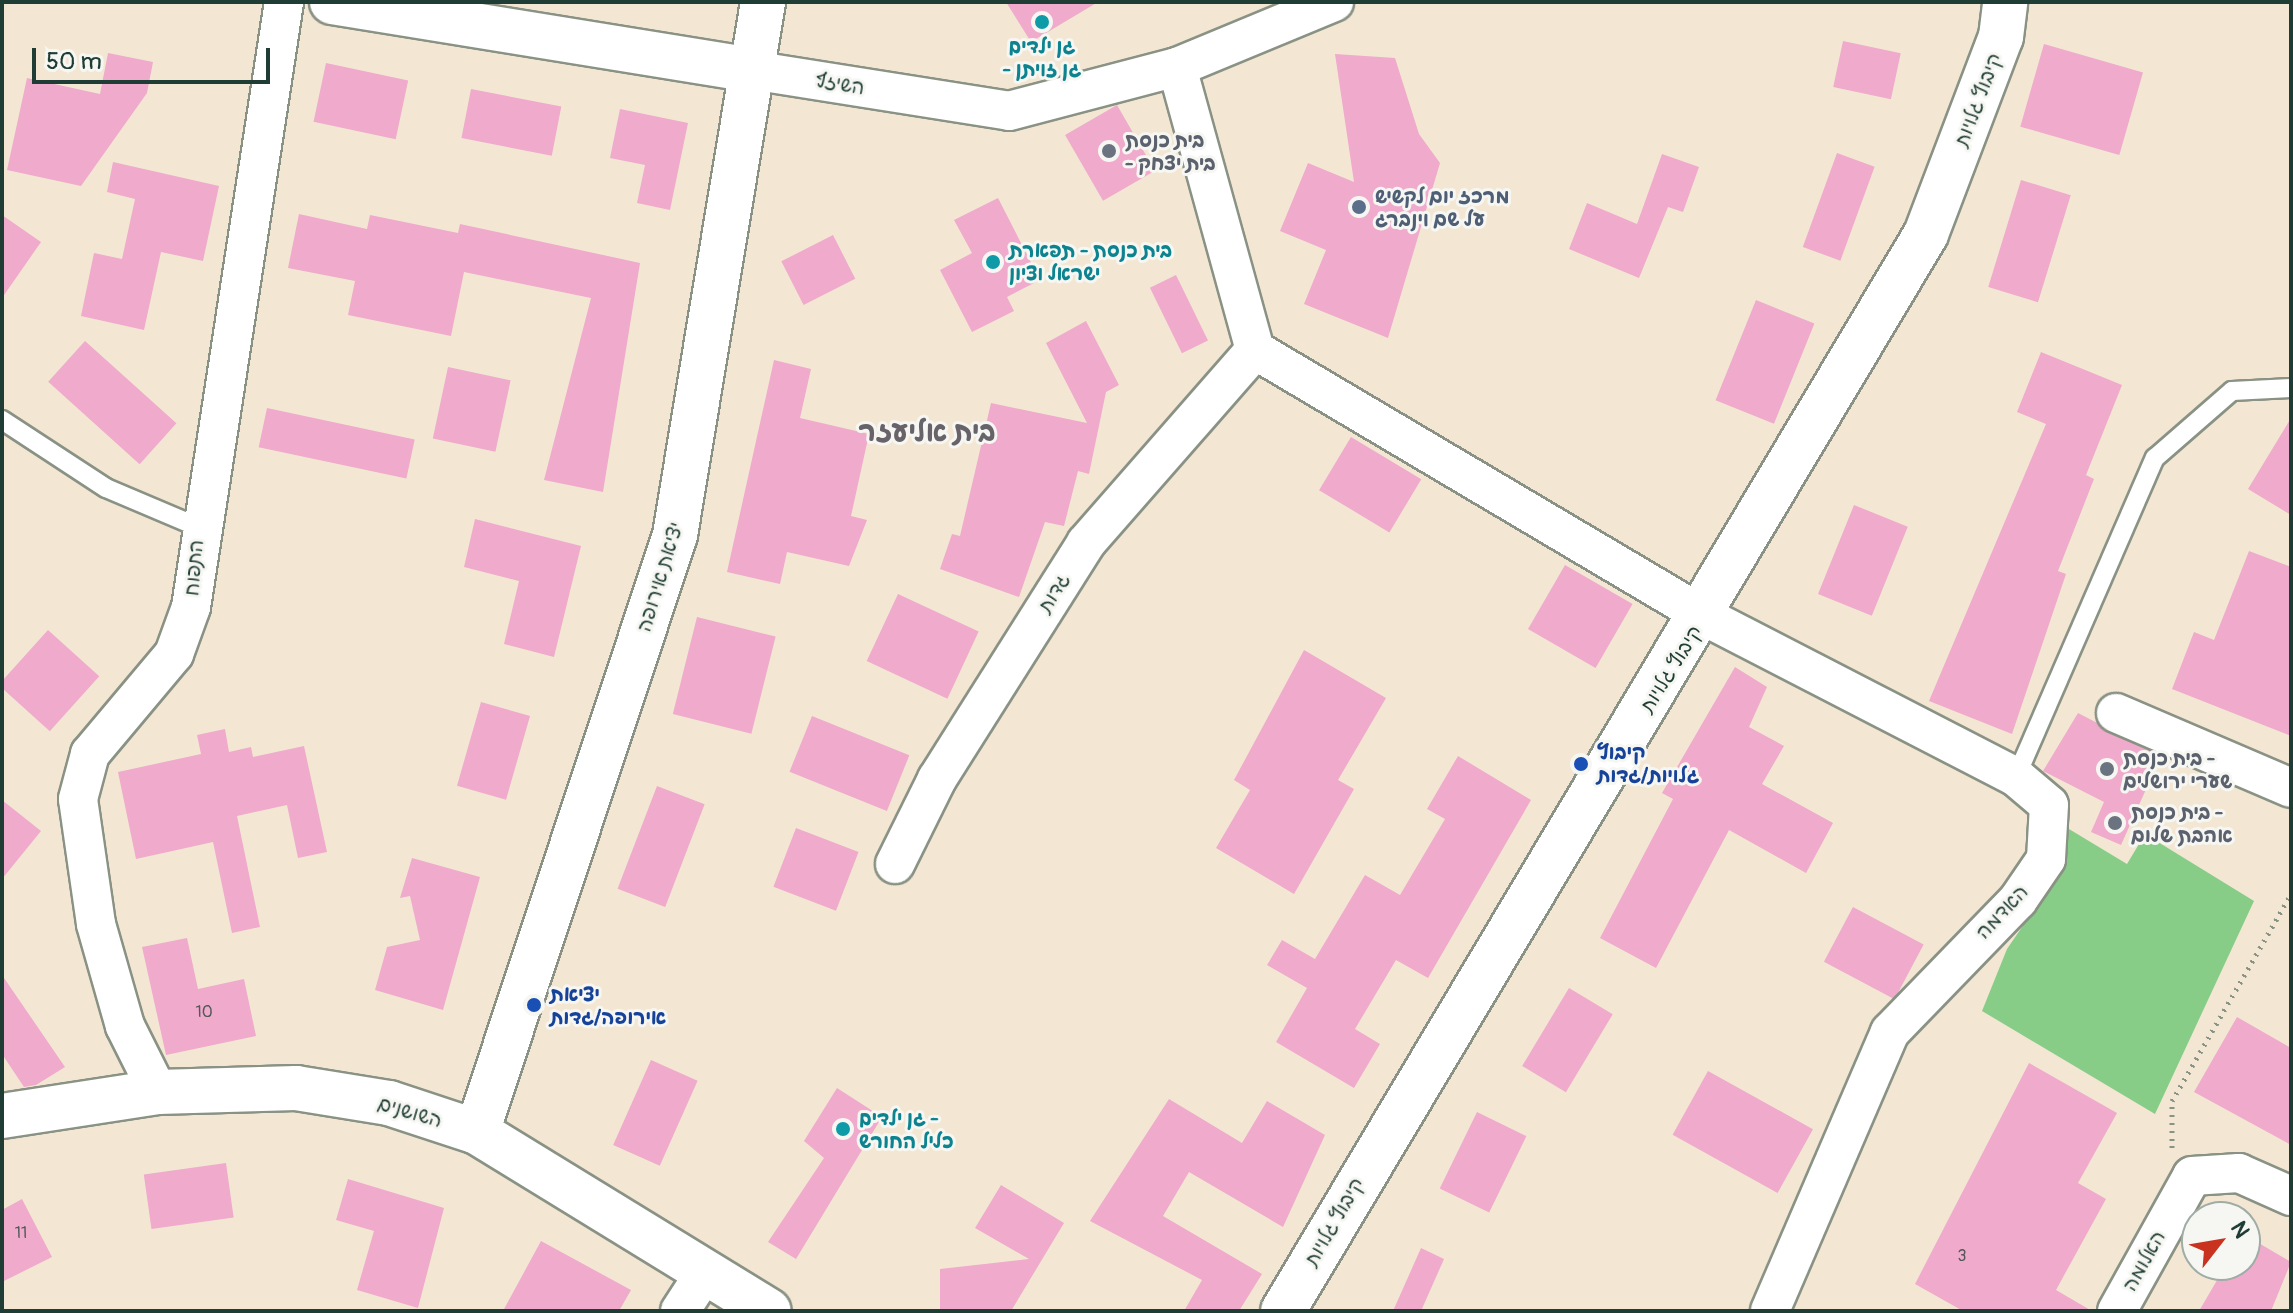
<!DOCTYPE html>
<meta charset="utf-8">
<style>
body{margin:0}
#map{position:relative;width:2293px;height:1313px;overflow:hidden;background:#f3e7d4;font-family:Pangolin,"Playpen Sans Hebrew",sans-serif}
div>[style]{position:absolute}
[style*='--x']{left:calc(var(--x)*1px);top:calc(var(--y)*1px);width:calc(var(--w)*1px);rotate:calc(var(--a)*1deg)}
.green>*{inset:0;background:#87cd87}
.building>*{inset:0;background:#efaacc;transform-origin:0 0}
.path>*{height:5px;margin-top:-2.5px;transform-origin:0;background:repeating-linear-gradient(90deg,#899284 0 2px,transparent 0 8px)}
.roads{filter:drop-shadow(2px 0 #899284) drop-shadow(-2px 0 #899284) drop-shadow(0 2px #899284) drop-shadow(0 -2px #899284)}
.service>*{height:18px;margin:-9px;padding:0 9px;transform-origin:9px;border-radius:9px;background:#fff}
.minor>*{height:38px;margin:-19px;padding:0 19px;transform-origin:19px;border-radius:19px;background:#fff}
.tertiary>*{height:44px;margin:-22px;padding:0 22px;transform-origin:22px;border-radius:22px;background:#fff}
.dots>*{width:22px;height:22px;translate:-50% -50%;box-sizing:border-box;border:4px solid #f6f6f2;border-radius:50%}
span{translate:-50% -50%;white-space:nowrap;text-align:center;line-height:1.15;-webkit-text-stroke:6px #f6f6f2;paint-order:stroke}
.number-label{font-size:16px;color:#53585a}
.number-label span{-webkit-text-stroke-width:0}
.culture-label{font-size:20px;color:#0d838f;font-weight:700}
.left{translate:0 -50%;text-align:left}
.street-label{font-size:20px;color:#1f3d34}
.worship-label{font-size:20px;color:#5b616d;font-weight:700}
.service-label{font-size:20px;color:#4e5e75;font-weight:700}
.transit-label{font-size:20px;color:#164399;font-weight:700}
.district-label{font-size:28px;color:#686369;font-weight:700}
.frame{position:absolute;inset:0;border:4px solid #1f3d34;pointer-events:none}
.north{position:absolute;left:2181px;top:1201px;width:80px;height:80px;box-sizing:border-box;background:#f6f6f2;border:2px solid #a0aca6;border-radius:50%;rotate:59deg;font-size:22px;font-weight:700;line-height:32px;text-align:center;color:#1f3d34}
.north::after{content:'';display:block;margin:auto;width:28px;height:36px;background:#c8321e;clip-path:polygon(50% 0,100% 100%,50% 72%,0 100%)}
.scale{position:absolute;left:32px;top:48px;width:238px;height:36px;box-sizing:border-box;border:4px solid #1f3d34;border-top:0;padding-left:10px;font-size:24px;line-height:28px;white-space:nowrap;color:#1f3d34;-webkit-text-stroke:6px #f6f6f2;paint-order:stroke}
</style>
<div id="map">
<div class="green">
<i style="clip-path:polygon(2069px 829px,2127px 864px,2145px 834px,2254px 901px,2155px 1114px,1982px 1011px,2007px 949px,2057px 876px)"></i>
</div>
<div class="building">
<i style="clip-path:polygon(1006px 2px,1098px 2px,1031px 42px)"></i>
<i style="left:1843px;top:41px;width:59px;height:47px;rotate:12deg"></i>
<i style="left:2044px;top:44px;width:103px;height:86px;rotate:16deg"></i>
<i style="clip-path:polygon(108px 53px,153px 62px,147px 93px,81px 186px,7px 170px,27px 78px,100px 94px)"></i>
<i style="clip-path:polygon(1335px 54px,1395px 58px,1419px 134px,1440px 163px,1388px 338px,1304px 304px,1326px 250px,1280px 231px,1308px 163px,1354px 182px)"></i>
<i style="left:326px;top:63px;width:84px;height:60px;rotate:12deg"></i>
<i style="left:471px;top:89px;width:92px;height:50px;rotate:11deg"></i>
<i style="left:1117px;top:105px;width:76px;height:60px;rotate:60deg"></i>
<i style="clip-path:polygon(620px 109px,688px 123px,670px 210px,637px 203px,645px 165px,610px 158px)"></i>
<i style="left:1837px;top:153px;width:40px;height:100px;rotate:20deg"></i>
<i style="clip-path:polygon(1662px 154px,1699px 167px,1683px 212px,1668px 207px,1639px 278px,1569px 249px,1587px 203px,1637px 224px)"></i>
<i style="clip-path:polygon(113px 162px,219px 186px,203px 261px,161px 252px,144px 330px,81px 316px,94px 253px,122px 259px,135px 199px,107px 192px)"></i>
<i style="left:2021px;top:180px;width:52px;height:112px;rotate:17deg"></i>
<i style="clip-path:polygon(998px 198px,1040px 280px,1007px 297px,1014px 311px,972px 332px,940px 270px,972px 253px,954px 220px)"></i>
<i style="clip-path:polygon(299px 214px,367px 229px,370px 215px,458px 233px,460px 224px,640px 263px,603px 492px,544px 480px,591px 298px,464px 272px,451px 336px,348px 315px,355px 281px,288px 268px)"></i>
<i style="clip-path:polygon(2px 215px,41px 242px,2px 298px)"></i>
<i style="left:833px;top:235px;width:49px;height:58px;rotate:63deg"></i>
<i style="left:1176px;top:275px;width:73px;height:29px;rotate:64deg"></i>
<i style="left:1756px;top:300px;width:63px;height:108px;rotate:22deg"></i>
<i style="clip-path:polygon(1086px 321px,1119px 385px,1106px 392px,1089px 474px,1078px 471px,1064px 526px,1045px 522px,1019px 597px,940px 569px,952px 534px,960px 536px,991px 403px,1087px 423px,1046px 343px)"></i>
<i style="left:85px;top:341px;width:123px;height:55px;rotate:42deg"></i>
<i style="clip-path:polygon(2041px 352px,2122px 385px,2086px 475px,2094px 479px,2058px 571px,2066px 574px,2012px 734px,1929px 701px,2046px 424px,2017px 412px)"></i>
<i style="clip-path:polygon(774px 360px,811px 369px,800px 418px,869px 434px,851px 516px,867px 520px,849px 566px,787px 552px,780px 584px,727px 572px)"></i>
<i style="left:448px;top:367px;width:64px;height:73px;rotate:12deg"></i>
<i style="left:267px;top:408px;width:151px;height:40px;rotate:12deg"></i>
<i style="clip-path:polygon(2291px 418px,2291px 515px,2248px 489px)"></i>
<i style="left:1351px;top:437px;width:82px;height:62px;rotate:31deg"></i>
<i style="left:1854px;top:505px;width:58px;height:96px;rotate:22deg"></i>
<i style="clip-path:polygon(475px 519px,581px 546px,554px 657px,504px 644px,519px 581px,464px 567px)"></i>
<i style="clip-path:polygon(2249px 551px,2291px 567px,2291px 736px,2172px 689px,2194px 632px,2214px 640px)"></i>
<i style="left:1565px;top:565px;width:78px;height:74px;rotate:30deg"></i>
<i style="left:898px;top:594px;width:89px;height:74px;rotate:25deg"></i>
<i style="left:697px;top:617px;width:81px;height:100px;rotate:14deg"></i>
<i style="left:48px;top:630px;width:69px;height:74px;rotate:42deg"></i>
<i style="clip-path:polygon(1304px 650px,1386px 698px,1338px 780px,1354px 789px,1294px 894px,1216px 848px,1250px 790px,1234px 780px)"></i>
<i style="clip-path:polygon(1735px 667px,1767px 687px,1749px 727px,1784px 746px,1762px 784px,1833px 823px,1806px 873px,1729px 830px,1656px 968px,1600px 938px,1673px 799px,1662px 793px)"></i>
<i style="left:481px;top:702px;width:51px;height:87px;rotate:16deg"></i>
<i style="clip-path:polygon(2078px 713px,2161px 756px,2121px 845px,2091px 832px,2104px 802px,2043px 771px)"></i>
<i style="left:812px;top:716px;width:105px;height:60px;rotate:22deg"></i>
<i style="clip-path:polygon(225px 729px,229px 752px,251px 747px,253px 757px,304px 746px,327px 852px,298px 858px,287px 805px,237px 816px,260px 927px,232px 933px,213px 842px,136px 859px,118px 772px,201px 754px,197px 735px)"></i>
<i style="clip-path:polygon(1458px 756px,1531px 800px,1428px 978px,1396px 960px,1355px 1029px,1380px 1044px,1354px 1088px,1276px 1042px,1307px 988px,1267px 965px,1282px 940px,1315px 959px,1365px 875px,1400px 895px,1445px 819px,1427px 809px)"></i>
<i style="left:657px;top:786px;width:51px;height:110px;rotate:21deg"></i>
<i style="clip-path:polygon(2px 800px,41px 831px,2px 879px)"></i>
<i style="left:796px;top:828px;width:67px;height:63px;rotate:21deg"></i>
<i style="clip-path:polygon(412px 858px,480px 877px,443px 1010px,375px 990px,387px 947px,420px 940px,410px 896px,400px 898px)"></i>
<i style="left:1853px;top:907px;width:80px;height:62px;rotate:28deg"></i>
<i style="clip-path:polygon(187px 938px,198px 989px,244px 979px,256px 1036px,166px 1055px,142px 947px)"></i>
<i style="clip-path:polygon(2px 975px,65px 1067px,36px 1085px,24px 1087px,2px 1054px)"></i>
<i style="left:1569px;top:988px;width:51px;height:91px;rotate:31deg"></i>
<i style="clip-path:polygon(2237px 1017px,2291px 1048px,2291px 1145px,2194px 1092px)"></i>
<i style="left:651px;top:1060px;width:51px;height:93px;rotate:24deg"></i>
<i style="clip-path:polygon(2029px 1063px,2117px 1113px,2078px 1183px,2106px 1199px,2056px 1290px,2092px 1311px,1963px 1311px,1915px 1284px)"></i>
<i style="left:1708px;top:1071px;width:120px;height:73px;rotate:29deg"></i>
<i style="clip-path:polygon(837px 1088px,882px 1117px,796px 1259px,768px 1242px,824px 1158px,804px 1141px)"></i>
<i style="clip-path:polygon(1169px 1099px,1242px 1143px,1267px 1101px,1325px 1135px,1283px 1227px,1189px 1172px,1163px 1216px,1262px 1274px,1239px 1311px,1184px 1311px,1202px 1280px,1090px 1221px)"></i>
<i style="left:1477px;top:1112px;width:55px;height:85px;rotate:26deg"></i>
<i style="left:226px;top:1163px;width:55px;height:83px;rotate:82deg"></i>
<i style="clip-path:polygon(348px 1179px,444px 1208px,418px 1308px,357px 1290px,374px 1231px,336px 1220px)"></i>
<i style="clip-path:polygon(1001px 1185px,1064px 1223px,1011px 1311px,940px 1311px,940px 1269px,1029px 1259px,975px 1228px)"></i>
<i style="clip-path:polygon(22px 1199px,52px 1257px,2px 1282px,2px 1210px)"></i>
<i style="clip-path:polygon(2245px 1235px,2291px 1262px,2271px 1311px,2199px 1311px,2226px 1265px,2245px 1265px)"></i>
<i style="clip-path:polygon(541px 1241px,631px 1290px,619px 1311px,503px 1311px)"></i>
<i style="clip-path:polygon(1421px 1248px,1444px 1259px,1421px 1311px,1393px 1311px)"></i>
</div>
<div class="path">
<i style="--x:2172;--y:1148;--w:47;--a:-90"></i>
<i style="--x:2172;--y:1101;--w:239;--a:-60.1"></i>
</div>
<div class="roads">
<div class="service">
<i style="--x:2;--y:420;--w:124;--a:33.2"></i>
<i style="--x:106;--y:488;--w:100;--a:23"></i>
<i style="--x:2016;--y:777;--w:348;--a:-66.5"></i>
<i style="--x:2155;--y:458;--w:102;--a:-41"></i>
<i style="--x:2232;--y:391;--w:59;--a:-2.9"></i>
</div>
<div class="minor">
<i style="--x:1177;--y:67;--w:294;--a:74.6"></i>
<i style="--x:1255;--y:350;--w:522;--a:30.64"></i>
<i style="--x:1704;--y:616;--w:351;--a:27.3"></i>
<i style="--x:2016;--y:777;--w:43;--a:40.3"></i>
<i style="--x:2049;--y:805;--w:54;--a:93.2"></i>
<i style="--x:2046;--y:859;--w:50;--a:124.3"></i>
<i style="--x:2018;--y:900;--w:184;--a:134.1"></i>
<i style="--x:1890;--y:1032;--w:304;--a:113.3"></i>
<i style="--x:751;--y:70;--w:261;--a:9"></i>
<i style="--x:1009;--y:111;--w:174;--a:-14.7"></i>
<i style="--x:1177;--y:67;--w:170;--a:-22.5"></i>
<i style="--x:2116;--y:713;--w:190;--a:23.2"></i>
<i style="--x:895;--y:864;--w:95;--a:-63.7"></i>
<i style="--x:937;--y:779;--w:279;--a:-57.7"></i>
<i style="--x:1086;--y:543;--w:257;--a:-48.8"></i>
<i style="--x:158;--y:1092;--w:74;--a:-116.6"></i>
<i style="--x:125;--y:1026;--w:106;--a:-105.9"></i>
<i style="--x:96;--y:924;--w:126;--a:-98.2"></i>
<i style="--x:78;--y:799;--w:47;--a:-75.1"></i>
<i style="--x:90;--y:754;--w:131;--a:-50"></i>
<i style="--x:174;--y:654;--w:50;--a:-70.1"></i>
<i style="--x:191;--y:607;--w:612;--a:-81.26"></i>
<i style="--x:680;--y:1311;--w:48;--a:-57"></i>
<i style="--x:2117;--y:1311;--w:154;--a:-60.9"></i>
<i style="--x:2192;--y:1176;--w:47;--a:-3.7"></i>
<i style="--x:2239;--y:1173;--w:57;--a:23.9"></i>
</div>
<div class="tertiary">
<i style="--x:332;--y:2;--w:424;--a:9.2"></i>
<i style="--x:2;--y:1116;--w:158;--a:-8.7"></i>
<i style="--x:158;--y:1092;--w:138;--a:-1.7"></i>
<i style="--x:296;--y:1088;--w:94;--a:9.2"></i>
<i style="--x:389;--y:1103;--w:93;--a:18.2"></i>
<i style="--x:477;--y:1132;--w:342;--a:31.5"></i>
<i style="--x:477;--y:1132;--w:629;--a:-71.65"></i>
<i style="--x:675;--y:535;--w:540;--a:-80.62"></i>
<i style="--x:1283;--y:1311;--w:1254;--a:-59.16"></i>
<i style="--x:1926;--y:234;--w:211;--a:-69.2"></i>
<i style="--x:2001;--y:37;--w:35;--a:-83"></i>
</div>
</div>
<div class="dots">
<i style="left:1042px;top:22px;background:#0f9aa8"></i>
<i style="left:1109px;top:151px;background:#6b7280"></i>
<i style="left:1359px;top:207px;background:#5c6f8a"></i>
<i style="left:993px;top:262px;background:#0f9aa8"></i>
<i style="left:1581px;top:764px;background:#1a4fb4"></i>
<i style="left:2107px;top:769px;background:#6b7280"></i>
<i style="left:2115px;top:823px;background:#6b7280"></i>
<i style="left:534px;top:1005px;background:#1a4fb4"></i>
<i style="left:843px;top:1129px;background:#0f9aa8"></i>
</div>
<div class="number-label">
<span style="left:204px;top:1012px">10</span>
<span style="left:21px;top:1233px">11</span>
<span style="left:1962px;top:1256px">3</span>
</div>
<div class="culture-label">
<span style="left:1042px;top:58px">גן ילדים<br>- גן זויתן</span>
<span class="left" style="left:1009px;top:262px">בית כנסת - תפארת<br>ישראל וציון</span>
<span class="left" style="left:859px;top:1130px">גן ילדים -<br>כליל החורש</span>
</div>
<div class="street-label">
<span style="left:840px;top:84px;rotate:9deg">השיזף</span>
<span style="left:1978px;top:100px;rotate:-69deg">קיבוץ גלויות</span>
<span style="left:194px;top:568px;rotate:-85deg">התפוח</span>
<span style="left:660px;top:577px;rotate:-73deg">יציאת אירופה</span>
<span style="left:1054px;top:593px;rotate:-58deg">גדות</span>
<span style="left:1671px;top:669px;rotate:-58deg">קיבוץ גלויות</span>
<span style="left:2002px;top:912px;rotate:-47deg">האדמה</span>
<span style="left:410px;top:1112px;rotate:16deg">השושנים</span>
<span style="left:1334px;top:1222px;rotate:-60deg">קיבוץ גלויות</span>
<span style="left:2144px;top:1261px;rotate:-61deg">האלומה</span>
</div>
<div class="worship-label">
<span class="left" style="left:1125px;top:152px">בית כנסת<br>- בית יצחק</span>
<span class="left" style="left:2123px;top:770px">בית כנסת -<br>שערי ירושלים</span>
<span class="left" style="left:2131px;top:824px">בית כנסת -<br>אהבת שלום</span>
</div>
<div class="service-label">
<span class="left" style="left:1375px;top:208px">מרכז יום לקשיש<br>על שם וינברג</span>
</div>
<div class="transit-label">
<span class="left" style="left:1597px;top:764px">קיבוץ<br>גלויות/גדות</span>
<span class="left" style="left:550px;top:1006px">יציאת<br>אירופה/גדות</span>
</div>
<div class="district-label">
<span style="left:927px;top:433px">בית אליעזר</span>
</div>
<div class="frame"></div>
<div class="north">N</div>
<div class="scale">50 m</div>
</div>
